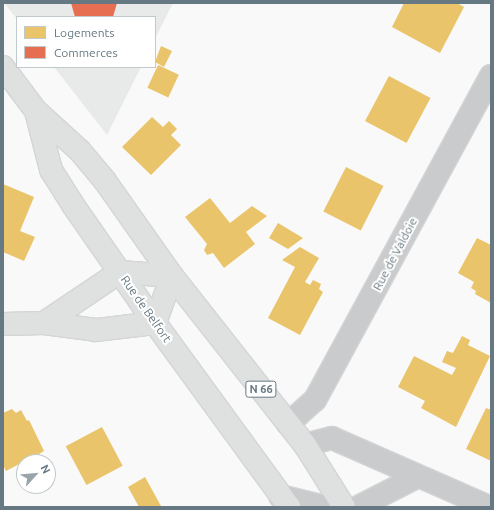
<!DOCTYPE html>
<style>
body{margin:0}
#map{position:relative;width:494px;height:510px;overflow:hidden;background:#f9f9f9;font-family:Ubuntu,sans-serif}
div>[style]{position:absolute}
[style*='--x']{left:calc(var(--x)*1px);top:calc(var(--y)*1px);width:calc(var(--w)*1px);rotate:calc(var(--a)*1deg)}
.built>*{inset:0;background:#e8eae9}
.homes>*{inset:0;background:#e9c46a;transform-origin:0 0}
.shops>*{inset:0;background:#e76f51}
.roads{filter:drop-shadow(1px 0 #d4d5d6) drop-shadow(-1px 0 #d4d5d6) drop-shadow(0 1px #d4d5d6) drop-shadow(0 -1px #d4d5d6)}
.minor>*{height:22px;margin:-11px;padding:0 11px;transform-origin:11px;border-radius:11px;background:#cacbcc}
.major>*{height:22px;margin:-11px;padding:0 11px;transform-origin:11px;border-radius:11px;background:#dfe0e0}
span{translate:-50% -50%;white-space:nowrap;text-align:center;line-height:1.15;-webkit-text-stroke:4px #fff;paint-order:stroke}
.shield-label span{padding:1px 3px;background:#fff;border:1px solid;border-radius:3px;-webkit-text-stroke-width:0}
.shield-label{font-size:11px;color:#667881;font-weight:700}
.street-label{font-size:12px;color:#667881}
.frame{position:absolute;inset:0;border:4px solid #667881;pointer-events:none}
.legend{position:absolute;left:16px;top:16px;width:140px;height:52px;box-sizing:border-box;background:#fff;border:1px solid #c2c9cd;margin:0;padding:5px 7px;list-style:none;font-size:12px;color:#667881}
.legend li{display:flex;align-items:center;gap:8px;height:20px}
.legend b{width:20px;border:1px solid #c2c9cd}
.north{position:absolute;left:16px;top:454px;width:40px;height:40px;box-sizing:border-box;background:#fff;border:1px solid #c2c9cd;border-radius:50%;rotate:63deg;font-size:11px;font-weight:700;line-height:16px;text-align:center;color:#667881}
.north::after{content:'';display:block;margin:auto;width:14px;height:18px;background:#99a5ab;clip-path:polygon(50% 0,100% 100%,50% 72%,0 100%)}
</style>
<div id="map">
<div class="built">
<i style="clip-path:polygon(4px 3px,173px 3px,155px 39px,155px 17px,17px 17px,17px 19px)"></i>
<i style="clip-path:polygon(54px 67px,141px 67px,107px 135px)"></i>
</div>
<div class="homes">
<i style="clip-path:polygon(404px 3px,457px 3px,464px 7px,440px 53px,392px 27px)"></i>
<i style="clip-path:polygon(161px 46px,172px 51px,164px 67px,155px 62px)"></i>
<i style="left:158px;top:65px;width:23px;height:25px;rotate:25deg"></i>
<i style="left:389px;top:76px;width:47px;height:51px;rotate:28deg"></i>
<i style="clip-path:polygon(152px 117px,163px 127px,169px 121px,177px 129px,171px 135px,181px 145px,151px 175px,122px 147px)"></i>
<i style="left:346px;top:167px;width:42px;height:50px;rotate:27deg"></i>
<i style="clip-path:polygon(3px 184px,34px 197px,20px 231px,35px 237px,24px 261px,3px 252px)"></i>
<i style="clip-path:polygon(210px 198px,230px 223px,252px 206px,267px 216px,246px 232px,255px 244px,224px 268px,213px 253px,207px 255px,204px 250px,207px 244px,185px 217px)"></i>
<i style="clip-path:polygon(278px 223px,303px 238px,288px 249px,269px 238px)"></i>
<i style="clip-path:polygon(477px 238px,491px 245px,491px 303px,475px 294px,476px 291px,471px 288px,474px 282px,458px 273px)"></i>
<i style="clip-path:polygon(300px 247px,319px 258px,305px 282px,310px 285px,313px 280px,321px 284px,319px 289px,323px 292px,300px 335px,268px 318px,295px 267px,282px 260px)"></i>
<i style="clip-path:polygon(462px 336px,470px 340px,468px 345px,490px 356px,456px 427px,421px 408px,425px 401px,398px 387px,414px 356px,452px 375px,456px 368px,442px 362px,447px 351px,453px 353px)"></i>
<i style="clip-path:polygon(486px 408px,491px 410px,491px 461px,466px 449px)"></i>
<i style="clip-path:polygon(12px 409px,16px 413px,21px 410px,27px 421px,29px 420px,44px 451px,39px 454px,43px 461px,28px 462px,27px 460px,6px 471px,3px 465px,3px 413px)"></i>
<i style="left:102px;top:427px;width:44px;height:41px;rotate:62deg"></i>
<i style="clip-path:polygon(145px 477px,161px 506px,160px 507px,139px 507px,128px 487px)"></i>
</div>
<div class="shops">
<i style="clip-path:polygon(71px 3px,117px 3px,113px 17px,75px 17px)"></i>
</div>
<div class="roads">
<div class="minor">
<i style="--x:288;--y:424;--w:36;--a:-42"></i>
<i style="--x:315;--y:400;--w:369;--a:-61.5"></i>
<i style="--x:305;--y:445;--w:28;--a:-15"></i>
<i style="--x:332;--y:438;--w:171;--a:23.7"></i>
<i style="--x:280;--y:496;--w:46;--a:13.7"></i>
<i style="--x:358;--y:507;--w:66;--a:-27"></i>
</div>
<div class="major">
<i style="--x:3;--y:67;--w:55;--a:53.1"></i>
<i style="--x:36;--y:111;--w:59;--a:42.3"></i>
<i style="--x:80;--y:151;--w:39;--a:50"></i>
<i style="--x:105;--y:181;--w:116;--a:54.8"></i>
<i style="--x:172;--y:276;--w:215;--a:51.8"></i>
<i style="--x:305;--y:445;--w:73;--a:57.8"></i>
<i style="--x:36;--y:111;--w:61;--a:75.7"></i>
<i style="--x:51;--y:170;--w:41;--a:57.8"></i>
<i style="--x:73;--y:205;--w:144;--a:55.2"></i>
<i style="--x:155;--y:323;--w:228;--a:53.9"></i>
<i style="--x:44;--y:323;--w:92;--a:-33.9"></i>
<i style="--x:120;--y:272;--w:52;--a:4.4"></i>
<i style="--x:155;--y:323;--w:50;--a:-70.1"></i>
<i style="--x:3;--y:324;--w:41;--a:-1.4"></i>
<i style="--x:44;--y:323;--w:52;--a:7.7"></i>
<i style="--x:96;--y:330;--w:59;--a:-6.8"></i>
</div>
</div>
<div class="shield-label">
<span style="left:261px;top:389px">N 66</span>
</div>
<div class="street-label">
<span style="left:395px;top:254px;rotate:-62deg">Rue de Valdoie</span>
<span style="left:146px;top:309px;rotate:55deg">Rue de Belfort</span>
</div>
<div class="frame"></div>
<ul class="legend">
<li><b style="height:11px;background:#e9c46a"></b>Logements</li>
<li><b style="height:11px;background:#e76f51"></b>Commerces</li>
</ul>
<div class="north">N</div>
</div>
